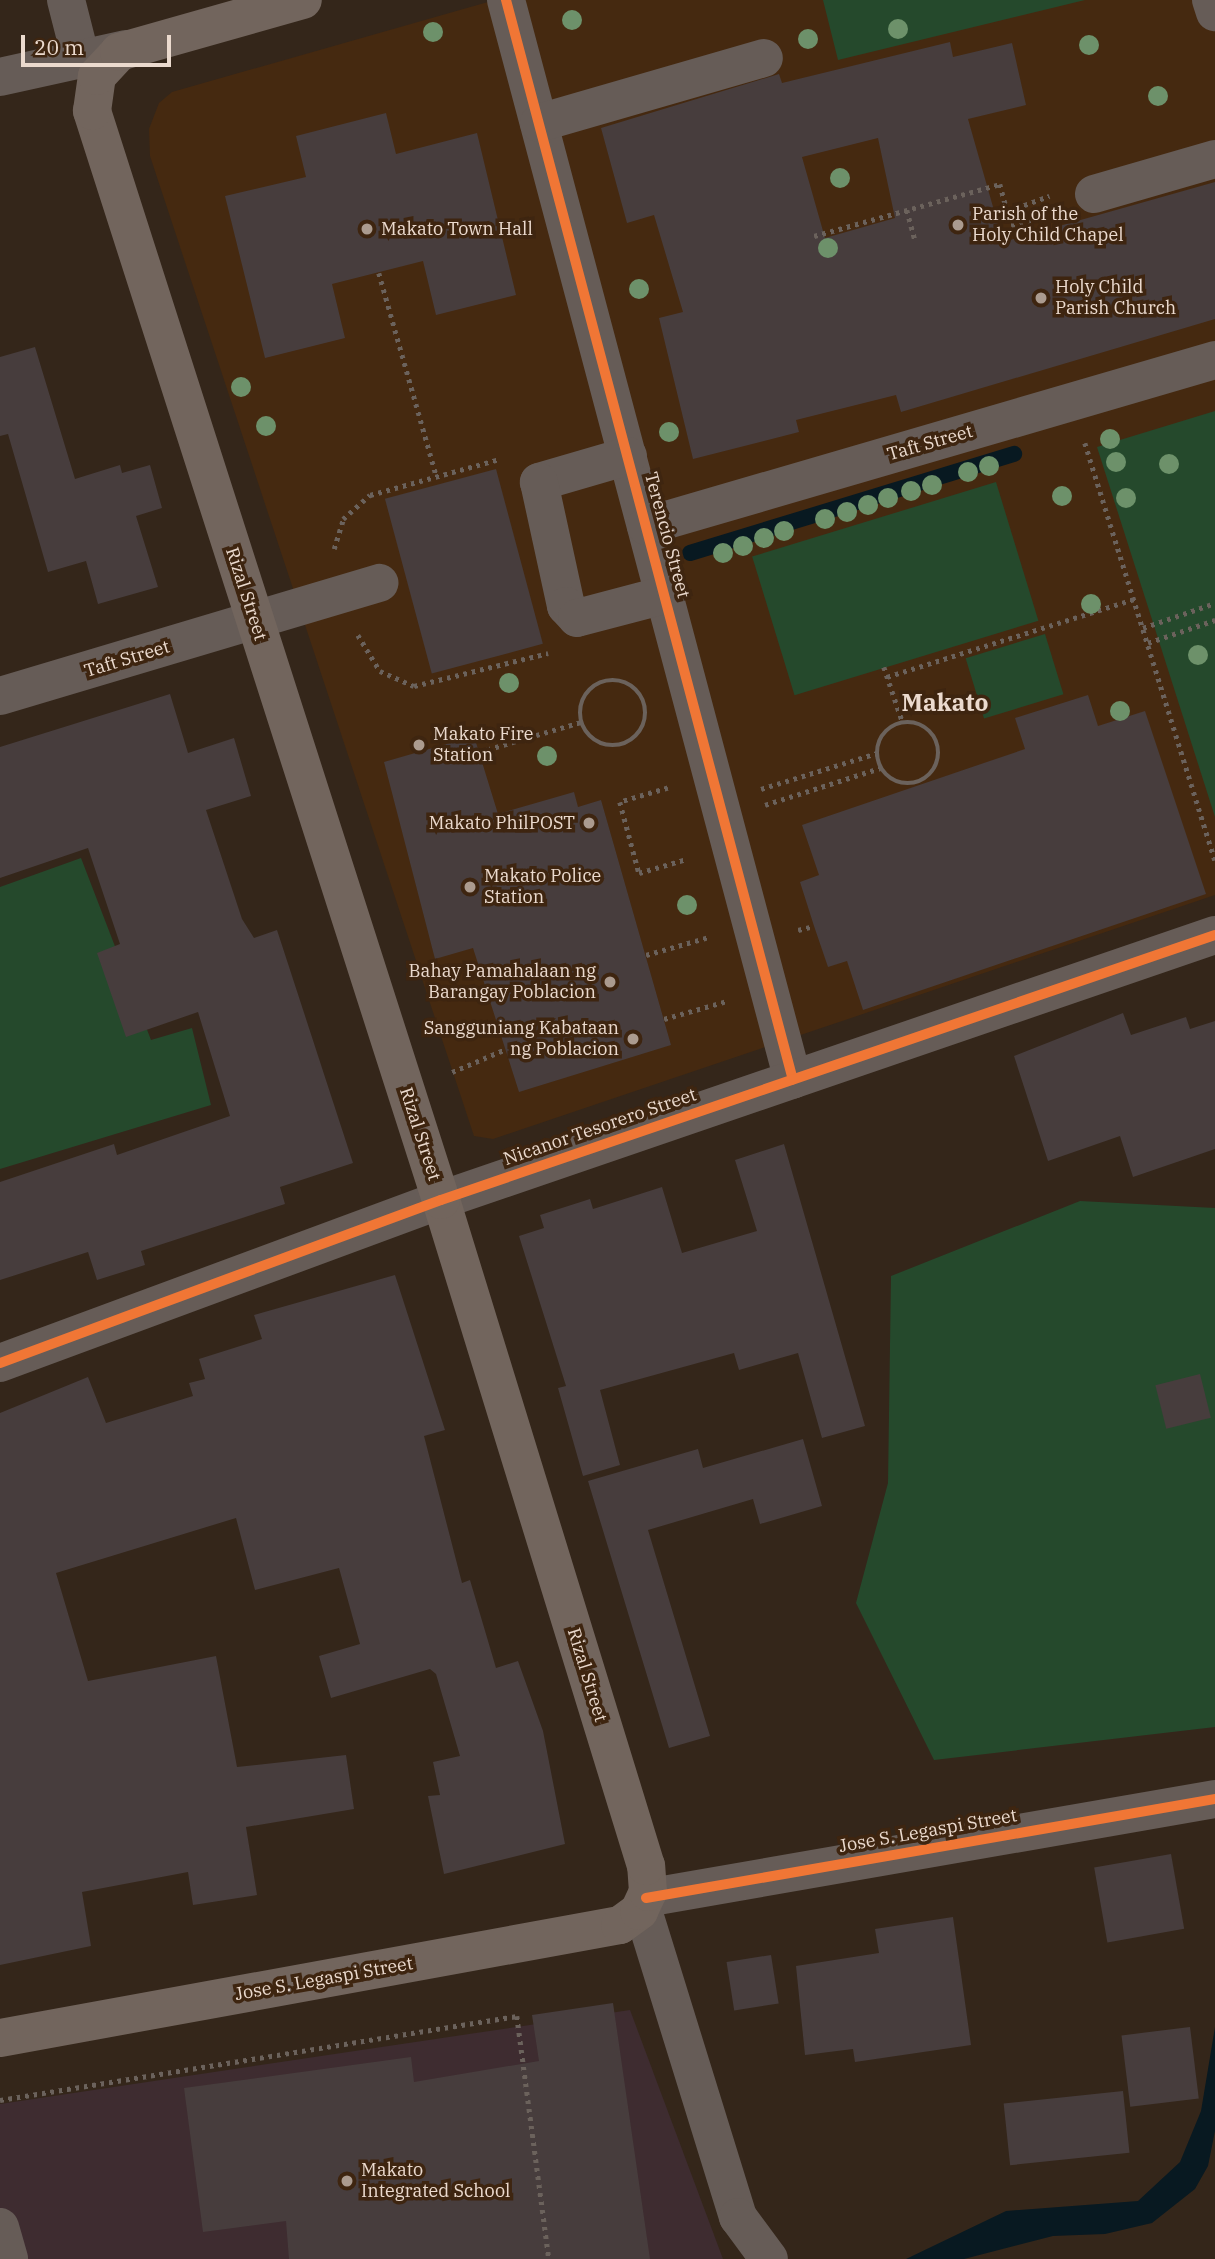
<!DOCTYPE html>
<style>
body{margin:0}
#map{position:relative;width:1215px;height:2259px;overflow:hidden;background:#34261a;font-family:"IBM Plex Serif",serif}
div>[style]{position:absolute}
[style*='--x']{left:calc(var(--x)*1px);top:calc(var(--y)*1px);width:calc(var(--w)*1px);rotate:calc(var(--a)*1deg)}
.built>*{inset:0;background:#452910}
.education>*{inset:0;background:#3e2c30}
.green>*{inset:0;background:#25492c;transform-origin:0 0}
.water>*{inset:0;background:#081921}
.stream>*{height:16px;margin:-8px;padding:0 8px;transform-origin:8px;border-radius:8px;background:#081921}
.building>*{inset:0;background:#473d3d;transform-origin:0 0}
.path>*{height:4.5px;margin-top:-2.25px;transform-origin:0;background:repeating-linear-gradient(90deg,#6b625c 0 3.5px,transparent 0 8.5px)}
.path>.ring{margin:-2.25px;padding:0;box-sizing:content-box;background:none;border:4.5px solid #6b625c;border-radius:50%}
.minor>*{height:38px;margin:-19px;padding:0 19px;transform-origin:19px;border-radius:19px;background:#665c57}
.major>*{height:38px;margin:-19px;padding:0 19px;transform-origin:19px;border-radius:19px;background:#72655d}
.cycleway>*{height:10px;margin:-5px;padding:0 5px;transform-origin:5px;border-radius:5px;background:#f07635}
.trees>*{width:20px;height:20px;margin:-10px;border-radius:50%;background:#6d916a}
.dots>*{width:19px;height:19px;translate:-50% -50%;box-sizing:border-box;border:4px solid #3e2510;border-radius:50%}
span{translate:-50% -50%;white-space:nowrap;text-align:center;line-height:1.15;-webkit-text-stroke:7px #3e2510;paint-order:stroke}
.poi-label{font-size:18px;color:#ebdace}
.left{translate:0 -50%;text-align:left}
.right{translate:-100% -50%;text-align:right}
.street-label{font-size:18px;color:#ebdace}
.district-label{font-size:24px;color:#ebdace;font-weight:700}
.scale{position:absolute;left:21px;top:35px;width:150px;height:32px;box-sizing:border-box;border:4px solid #ebdace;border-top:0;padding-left:9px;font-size:21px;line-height:24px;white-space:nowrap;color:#ebdace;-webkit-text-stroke:5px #3e2510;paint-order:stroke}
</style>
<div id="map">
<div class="built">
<i style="clip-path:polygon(495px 0,1215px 0,1215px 895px,493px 1139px,474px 1136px,150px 156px,149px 129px,159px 103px,172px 92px)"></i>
</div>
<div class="education">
<i style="clip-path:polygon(630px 2010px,723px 2259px,0 2259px,0 2104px)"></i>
</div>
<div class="green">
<i style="clip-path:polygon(823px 0,1085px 0,838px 60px)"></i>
<i style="clip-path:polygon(1215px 411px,1215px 817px,1097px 447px)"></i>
<i style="left:996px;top:482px;width:145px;height:255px;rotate:73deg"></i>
<i style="left:1045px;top:634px;width:63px;height:83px;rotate:73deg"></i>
<i style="clip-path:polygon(81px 858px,151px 1040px,192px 1028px,211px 1105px,0 1169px,0 887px)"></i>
<i style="clip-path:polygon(1080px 1201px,1215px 1208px,1215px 1727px,934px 1760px,856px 1603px,888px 1483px,891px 1276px)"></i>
</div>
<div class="water">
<i style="clip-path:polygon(1215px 2027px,1215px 2131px,1208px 2166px,1195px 2189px,1152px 2223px,1105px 2234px,1053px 2236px,964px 2259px,906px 2259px,1006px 2211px,1138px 2201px,1180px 2162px,1201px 2111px)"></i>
</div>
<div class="stream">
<i style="--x:690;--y:553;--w:339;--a:-17"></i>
</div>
<div class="building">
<i style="clip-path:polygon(evenodd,950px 42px,953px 57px,1012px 43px,1026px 105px,968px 119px,1003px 242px,1215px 182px,1215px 319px,901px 412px,896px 395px,796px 420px,799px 432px,693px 459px,659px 318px,683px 312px,654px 215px,627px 223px,601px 128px,779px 74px,782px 83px,950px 42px,878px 138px,895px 218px,825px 238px,802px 157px,878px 138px)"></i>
<i style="clip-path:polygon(386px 113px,396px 154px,477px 133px,516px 295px,436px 315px,423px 261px,332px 284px,345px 338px,265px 358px,225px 196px,306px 177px,296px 136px)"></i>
<i style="clip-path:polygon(35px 347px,75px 479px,120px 465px,122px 473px,150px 465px,162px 508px,136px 516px,158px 587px,98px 604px,86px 561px,48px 572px,8px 434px,0 436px,0 357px)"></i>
<i style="left:496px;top:469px;width:181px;height:115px;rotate:75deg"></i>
<i style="clip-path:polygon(170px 694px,188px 753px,234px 738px,251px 796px,206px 810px,242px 919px,254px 938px,277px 930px,353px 1163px,280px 1187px,285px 1204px,141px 1251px,145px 1265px,97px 1280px,88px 1252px,0 1280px,0 1182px,114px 1144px,117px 1155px,230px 1116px,198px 1012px,126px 1037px,97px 953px,120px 944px,88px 848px,0 878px,0 747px)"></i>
<i style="clip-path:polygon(1088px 695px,1098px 726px,1145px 711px,1206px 894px,863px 1010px,847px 961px,828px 967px,814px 926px,800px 882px,819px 875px,802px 825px,1025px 749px,1015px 718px)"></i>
<i style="clip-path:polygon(474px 736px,498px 814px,574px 792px,578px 807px,601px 800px,671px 1045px,519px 1092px,473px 948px,435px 959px,384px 762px)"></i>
<i style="clip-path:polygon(1123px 1013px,1131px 1035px,1186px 1017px,1190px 1029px,1215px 1021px,1215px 1149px,1133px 1177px,1120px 1136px,1048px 1161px,1014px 1056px)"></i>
<i style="clip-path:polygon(784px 1144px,865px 1426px,822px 1438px,798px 1353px,739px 1370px,734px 1353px,600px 1390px,620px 1465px,583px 1476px,558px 1388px,566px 1386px,519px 1236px,544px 1228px,540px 1215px,590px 1199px,593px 1209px,662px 1187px,682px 1253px,757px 1231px,735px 1160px)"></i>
<i style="clip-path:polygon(395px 1275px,445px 1430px,424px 1436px,462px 1583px,470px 1580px,496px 1668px,518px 1661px,543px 1731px,565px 1844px,444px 1874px,428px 1796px,440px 1795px,433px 1762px,460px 1756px,436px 1674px,430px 1669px,331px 1698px,319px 1656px,360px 1644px,339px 1568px,255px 1590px,236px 1518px,56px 1573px,88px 1681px,216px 1656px,237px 1767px,346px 1755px,354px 1809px,246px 1827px,257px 1895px,193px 1905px,188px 1872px,82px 1892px,91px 1946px,0 1965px,0 1413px,88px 1377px,106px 1423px,193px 1396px,189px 1383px,205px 1379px,199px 1359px,262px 1339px,254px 1315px)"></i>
<i style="left:1200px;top:1374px;width:45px;height:46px;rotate:76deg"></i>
<i style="clip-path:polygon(803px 1439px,822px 1506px,760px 1524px,753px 1499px,648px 1530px,710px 1736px,669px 1748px,588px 1481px,698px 1449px,703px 1468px)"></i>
<i style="left:1171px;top:1854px;width:76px;height:78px;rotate:80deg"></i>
<i style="clip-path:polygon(953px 1917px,971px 2045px,855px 2062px,853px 2049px,805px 2055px,796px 1966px,879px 1953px,875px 1929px)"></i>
<i style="left:771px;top:1955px;width:49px;height:45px;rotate:81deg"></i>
<i style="clip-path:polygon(613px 2003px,650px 2259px,289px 2259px,286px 2221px,203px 2232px,184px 2088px,411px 2057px,414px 2082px,539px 2061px,532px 2015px)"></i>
<i style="left:1190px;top:2027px;width:72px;height:69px;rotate:83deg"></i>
<i style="left:1123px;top:2091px;width:62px;height:120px;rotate:84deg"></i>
</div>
<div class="path">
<i style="--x:907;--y:210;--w:30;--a:75"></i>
<i style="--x:1008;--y:211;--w:44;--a:-20.1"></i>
<i style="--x:814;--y:236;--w:193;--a:-15.6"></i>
<i style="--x:1000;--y:184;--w:42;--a:75"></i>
<i style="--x:1011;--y:225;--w:45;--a:-12.8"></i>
<i style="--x:379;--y:273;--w:210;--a:74.2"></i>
<i style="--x:1085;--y:443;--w:437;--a:72.7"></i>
<i style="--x:334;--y:549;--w:31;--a:-73"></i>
<i style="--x:343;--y:519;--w:36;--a:-42"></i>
<i style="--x:370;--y:495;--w:135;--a:-15.5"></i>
<i style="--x:1143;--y:628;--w:76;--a:-19.1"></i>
<i style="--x:358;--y:635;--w:42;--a:58.6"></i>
<i style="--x:380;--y:671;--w:37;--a:24"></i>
<i style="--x:414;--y:686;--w:138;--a:-13.8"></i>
<i style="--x:1148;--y:643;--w:71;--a:-18.9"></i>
<i style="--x:884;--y:667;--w:59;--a:71.3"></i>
<i style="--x:887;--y:677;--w:259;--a:-17.5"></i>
<i class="ring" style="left:580px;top:680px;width:61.5px;height:61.5px"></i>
<i class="ring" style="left:877px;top:722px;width:57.5px;height:57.5px"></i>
<i style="--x:479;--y:752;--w:106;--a:-16.4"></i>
<i style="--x:668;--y:788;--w:50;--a:163.7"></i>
<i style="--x:620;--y:802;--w:73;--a:75"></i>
<i style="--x:639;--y:873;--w:50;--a:-16.3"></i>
<i style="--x:761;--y:789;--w:121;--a:-17.2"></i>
<i style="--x:765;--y:805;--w:121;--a:-17.8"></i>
<i style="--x:798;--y:930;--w:16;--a:-14"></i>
<i style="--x:646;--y:955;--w:66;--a:-15.9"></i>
<i style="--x:664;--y:1019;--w:66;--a:-15.9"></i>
<i style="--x:452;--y:1072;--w:59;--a:-23.1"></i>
<i style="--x:0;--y:2100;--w:524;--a:-9.23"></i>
<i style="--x:517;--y:2016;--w:245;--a:82.5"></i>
</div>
<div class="minor">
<i style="--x:66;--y:0;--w:61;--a:75.7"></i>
<i style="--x:506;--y:0;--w:1117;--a:75.12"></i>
<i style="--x:1211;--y:0;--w:13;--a:72"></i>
<i style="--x:0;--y:77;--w:129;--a:-12.5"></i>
<i style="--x:539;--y:123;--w:234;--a:-16.1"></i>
<i style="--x:1094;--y:194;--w:126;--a:-16.1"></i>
<i style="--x:628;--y:456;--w:93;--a:163.7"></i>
<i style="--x:539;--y:482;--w:127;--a:77.7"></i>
<i style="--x:566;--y:606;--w:16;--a:47"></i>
<i style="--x:577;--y:618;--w:90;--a:-14.8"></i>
<i style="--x:646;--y:526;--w:593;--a:-16.26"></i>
<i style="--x:0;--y:696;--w:396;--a:-16.6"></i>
<i style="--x:0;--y:1363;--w:470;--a:-20.3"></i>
<i style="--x:441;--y:1200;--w:818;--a:-18.9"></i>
<i style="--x:646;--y:1898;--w:578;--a:-9.87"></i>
<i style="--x:642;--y:1907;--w:325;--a:72.8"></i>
<i style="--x:738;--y:2217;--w:52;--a:53.6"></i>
<i style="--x:0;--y:2227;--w:33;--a:74"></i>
</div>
<div class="major">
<i style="--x:0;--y:2038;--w:630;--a:-10.33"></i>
<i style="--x:620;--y:1925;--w:24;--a:-36"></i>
<i style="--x:639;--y:1911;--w:21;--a:-65"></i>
<i style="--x:648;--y:1892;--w:26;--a:-94"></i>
<i style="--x:646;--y:1866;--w:697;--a:-107.11"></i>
<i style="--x:441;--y:1200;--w:1144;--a:-107.77"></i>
<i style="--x:92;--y:111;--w:35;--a:-82"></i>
<i style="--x:97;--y:76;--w:33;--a:-47"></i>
<i style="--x:119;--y:52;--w:191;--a:-15.8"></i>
</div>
<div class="cycleway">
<i style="--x:506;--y:0;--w:1117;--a:75.12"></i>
<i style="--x:0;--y:1363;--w:470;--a:-20.3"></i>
<i style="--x:441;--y:1200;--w:818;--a:-18.9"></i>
<i style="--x:646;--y:1898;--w:578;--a:-9.87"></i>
</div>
<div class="trees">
<i style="left:572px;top:20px"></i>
<i style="left:898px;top:29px"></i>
<i style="left:433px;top:32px"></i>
<i style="left:808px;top:39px"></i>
<i style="left:1089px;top:45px"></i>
<i style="left:1158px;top:96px"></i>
<i style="left:840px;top:178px"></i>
<i style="left:828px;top:248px"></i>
<i style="left:639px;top:289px"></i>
<i style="left:241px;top:387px"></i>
<i style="left:266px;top:426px"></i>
<i style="left:669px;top:432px"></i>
<i style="left:1110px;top:439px"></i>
<i style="left:1116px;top:462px"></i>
<i style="left:1169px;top:464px"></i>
<i style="left:989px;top:466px"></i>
<i style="left:968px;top:472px"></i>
<i style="left:932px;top:485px"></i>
<i style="left:911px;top:491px"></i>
<i style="left:1062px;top:496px"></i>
<i style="left:888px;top:498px"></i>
<i style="left:1126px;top:498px"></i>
<i style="left:868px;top:505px"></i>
<i style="left:847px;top:512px"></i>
<i style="left:825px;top:519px"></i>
<i style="left:784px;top:531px"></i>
<i style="left:764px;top:538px"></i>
<i style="left:743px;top:546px"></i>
<i style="left:723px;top:553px"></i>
<i style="left:1091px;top:604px"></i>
<i style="left:1198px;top:655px"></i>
<i style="left:509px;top:683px"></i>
<i style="left:1120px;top:711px"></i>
<i style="left:547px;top:756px"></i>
<i style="left:687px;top:905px"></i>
</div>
<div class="dots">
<i style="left:958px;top:225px;background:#ab9b8f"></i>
<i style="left:367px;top:229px;background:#ab9b8f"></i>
<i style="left:1041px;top:298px;background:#ab9b8f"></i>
<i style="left:419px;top:745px;background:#ab9b8f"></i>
<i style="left:589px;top:823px;background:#ab9b8f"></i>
<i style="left:470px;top:887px;background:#ab9b8f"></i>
<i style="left:610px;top:982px;background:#ab9b8f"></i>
<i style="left:633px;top:1039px;background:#ab9b8f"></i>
<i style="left:347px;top:2181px;background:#ab9b8f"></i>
</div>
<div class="poi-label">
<span class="left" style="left:972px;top:225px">Parish of the<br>Holy Child Chapel</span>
<span class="left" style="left:381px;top:229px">Makato Town Hall</span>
<span class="left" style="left:1055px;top:298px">Holy Child<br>Parish Church</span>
<span class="left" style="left:433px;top:745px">Makato Fire<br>Station</span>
<span class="right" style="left:575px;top:823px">Makato PhilPOST</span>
<span class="left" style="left:484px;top:887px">Makato Police<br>Station</span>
<span class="right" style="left:596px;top:982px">Bahay Pamahalaan ng<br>Barangay Poblacion</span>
<span class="right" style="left:619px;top:1039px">Sangguniang Kabataan<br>ng Poblacion</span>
<span class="left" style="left:361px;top:2181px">Makato<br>Integrated School</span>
</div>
<div class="street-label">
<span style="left:930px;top:443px;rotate:-16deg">Taft Street</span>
<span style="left:667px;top:535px;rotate:75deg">Terencio Street</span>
<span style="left:246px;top:594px;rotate:72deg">Rizal Street</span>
<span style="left:127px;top:659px;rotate:-17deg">Taft Street</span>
<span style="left:600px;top:1127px;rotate:-19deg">Nicanor Tesorero Street</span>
<span style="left:420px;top:1134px;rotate:72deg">Rizal Street</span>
<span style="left:587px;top:1675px;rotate:73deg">Rizal Street</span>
<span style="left:928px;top:1831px;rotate:-10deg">Jose S. Legaspi Street</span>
<span style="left:324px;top:1979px;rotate:-10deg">Jose S. Legaspi Street</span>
</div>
<div class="district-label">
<span style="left:945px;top:703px">Makato</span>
</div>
<div class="scale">20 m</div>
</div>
